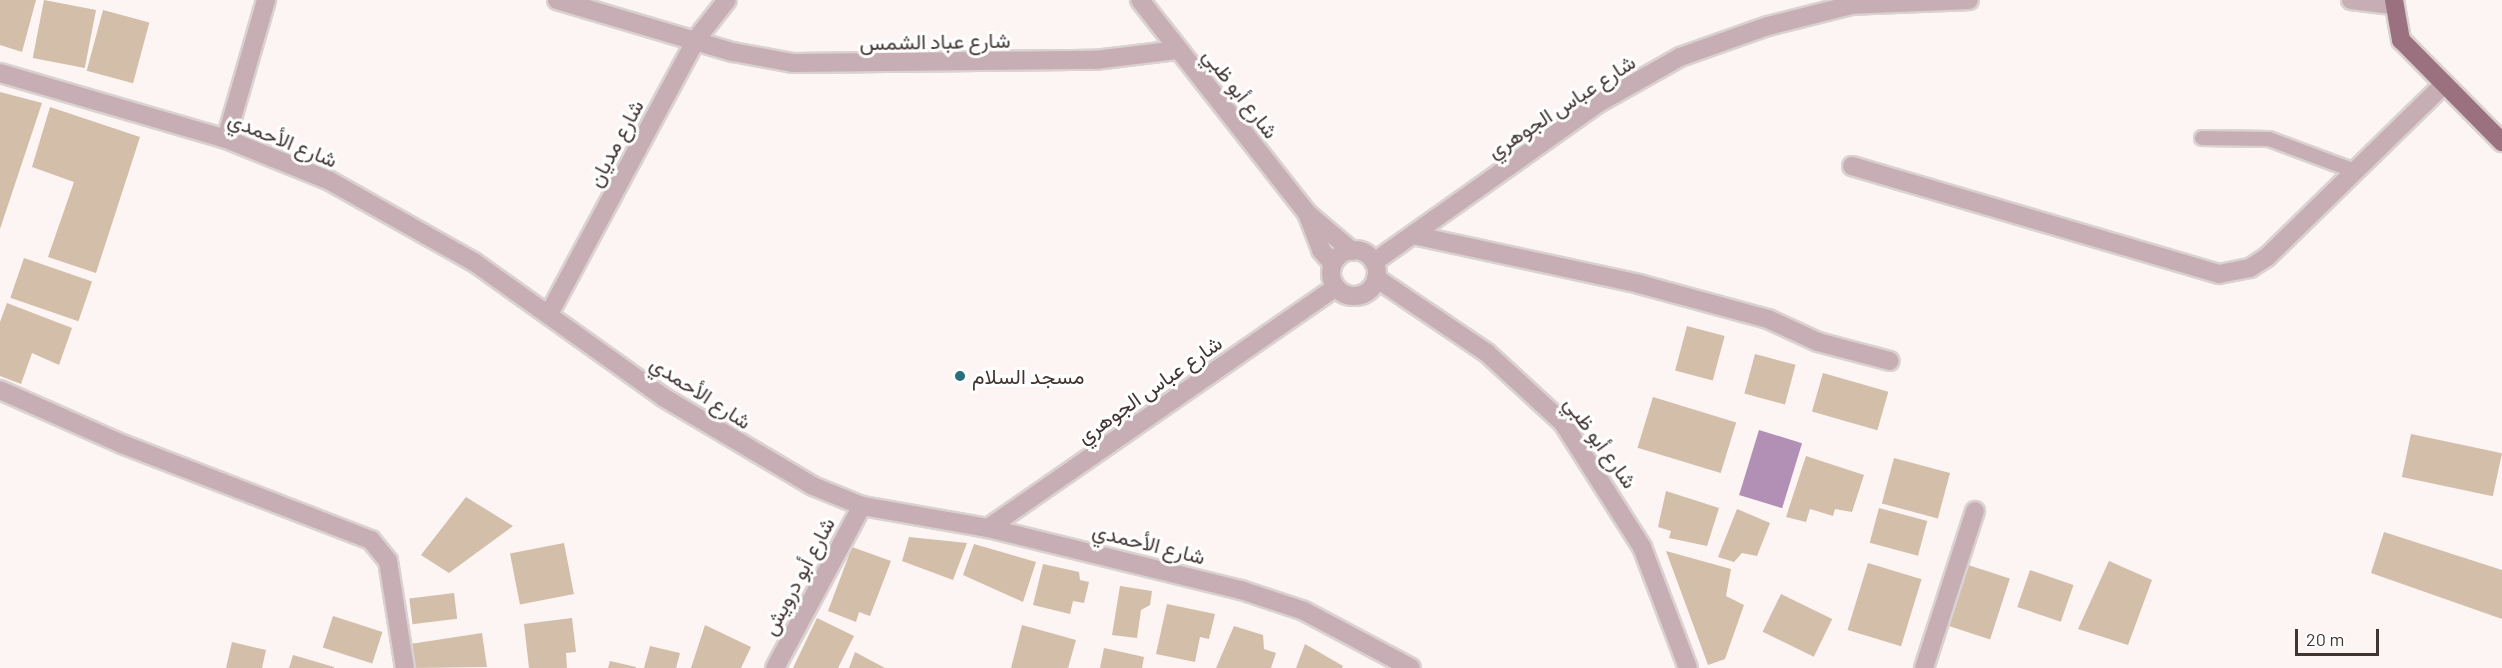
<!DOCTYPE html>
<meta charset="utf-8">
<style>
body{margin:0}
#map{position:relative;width:2502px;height:668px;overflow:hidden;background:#fcf5f4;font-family:Barlow,Vazirmatn,sans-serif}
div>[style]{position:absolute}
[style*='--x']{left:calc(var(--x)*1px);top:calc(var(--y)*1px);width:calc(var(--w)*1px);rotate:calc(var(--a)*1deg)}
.water>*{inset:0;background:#b28fb5;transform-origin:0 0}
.building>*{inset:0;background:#d2bea9;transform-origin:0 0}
.roads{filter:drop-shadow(2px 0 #dad2d1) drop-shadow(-2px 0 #dad2d1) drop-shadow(0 2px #dad2d1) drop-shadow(0 -2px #dad2d1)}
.lane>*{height:14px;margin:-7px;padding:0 7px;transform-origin:7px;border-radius:7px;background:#c7aeb5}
.street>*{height:18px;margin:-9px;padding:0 9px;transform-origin:9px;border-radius:9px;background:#c7aeb5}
.street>.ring{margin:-9px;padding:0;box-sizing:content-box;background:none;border:18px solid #c7aeb5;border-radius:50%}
.primary>*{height:18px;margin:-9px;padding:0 9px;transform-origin:9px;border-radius:9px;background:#9c717f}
.dots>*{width:16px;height:16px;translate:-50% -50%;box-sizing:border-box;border:3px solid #fff;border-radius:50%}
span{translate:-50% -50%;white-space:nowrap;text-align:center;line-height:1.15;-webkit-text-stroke:6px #fff;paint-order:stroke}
.street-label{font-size:21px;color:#413532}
.poi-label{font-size:21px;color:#413532}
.left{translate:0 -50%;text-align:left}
.scale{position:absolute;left:2295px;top:629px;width:84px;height:27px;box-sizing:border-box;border:3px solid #413532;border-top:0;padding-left:8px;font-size:18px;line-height:21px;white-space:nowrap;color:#413532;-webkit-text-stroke:4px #fff;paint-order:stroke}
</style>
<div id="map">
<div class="water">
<i style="left:1759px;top:430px;width:45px;height:68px;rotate:17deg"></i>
</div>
<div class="building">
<i style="clip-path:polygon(0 0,36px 0,22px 52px,0 45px)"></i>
<i style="left:44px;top:0;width:53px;height:59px;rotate:11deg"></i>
<i style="left:103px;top:10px;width:48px;height:63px;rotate:15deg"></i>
<i style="clip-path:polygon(0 92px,42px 103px,0 229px)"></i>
<i style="clip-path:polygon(50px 107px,140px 137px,96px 273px,48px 257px,74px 182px,32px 167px)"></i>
<i style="left:24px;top:258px;width:72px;height:42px;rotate:19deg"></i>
<i style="clip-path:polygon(7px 303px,72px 328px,59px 365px,32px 353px,21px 384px,0 376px,0 322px)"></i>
<i style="left:1687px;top:326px;width:39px;height:46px;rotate:15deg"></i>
<i style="left:1755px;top:354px;width:42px;height:41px;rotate:15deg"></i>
<i style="left:1823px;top:373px;width:68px;height:40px;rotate:16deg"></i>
<i style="left:1653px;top:397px;width:87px;height:53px;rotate:17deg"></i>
<i style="left:2411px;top:434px;width:93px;height:44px;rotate:12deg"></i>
<i style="clip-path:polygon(1806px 456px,1864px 475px,1852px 512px,1835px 509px,1833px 516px,1810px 509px,1806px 522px,1786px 517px)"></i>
<i style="left:1894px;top:458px;width:58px;height:47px;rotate:15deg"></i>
<i style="clip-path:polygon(1666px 491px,1719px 508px,1707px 546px,1669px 538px,1671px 531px,1658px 527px)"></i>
<i style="clip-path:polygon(466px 497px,513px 526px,449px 573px,421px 555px)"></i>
<i style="left:1879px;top:508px;width:50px;height:36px;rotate:15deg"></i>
<i style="clip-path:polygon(1737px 509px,1770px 523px,1757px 556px,1742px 553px,1734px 562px,1718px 557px)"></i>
<i style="clip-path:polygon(2384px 532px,2502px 570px,2502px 619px,2371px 573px)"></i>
<i style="clip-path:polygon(909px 537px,967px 543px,953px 580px,902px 561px)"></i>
<i style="left:564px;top:543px;width:52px;height:55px;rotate:79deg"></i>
<i style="clip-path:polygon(974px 544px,1036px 562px,1023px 602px,963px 575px)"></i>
<i style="clip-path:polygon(852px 547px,891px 561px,870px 616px,859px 612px,856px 622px,828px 611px)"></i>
<i style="clip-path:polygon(1666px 551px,1731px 569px,1726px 596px,1744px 605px,1725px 659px,1708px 665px)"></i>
<i style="clip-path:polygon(2109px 561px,2152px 580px,2128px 645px,2078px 629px)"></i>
<i style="left:1868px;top:563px;width:56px;height:70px;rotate:17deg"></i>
<i style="clip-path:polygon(1043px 564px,1079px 572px,1080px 580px,1089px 582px,1084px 603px,1073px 601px,1070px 614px,1033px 605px)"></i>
<i style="left:1968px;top:565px;width:44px;height:64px;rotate:18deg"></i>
<i style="left:2030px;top:570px;width:46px;height:39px;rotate:19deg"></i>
<i style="clip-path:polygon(1120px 586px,1152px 591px,1150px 605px,1141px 610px,1137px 638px,1112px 635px)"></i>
<i style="left:454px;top:593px;width:26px;height:45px;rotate:83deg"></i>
<i style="left:1781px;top:594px;width:57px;height:42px;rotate:26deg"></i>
<i style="clip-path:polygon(1167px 604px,1215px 614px,1209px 639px,1200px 637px,1195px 662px,1156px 654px)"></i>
<i style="left:333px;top:616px;width:52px;height:33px;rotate:18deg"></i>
<i style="clip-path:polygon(572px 618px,576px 652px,566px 653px,567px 668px,529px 668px,524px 624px)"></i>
<i style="clip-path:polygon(817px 618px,854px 636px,838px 668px,793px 668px)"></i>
<i style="clip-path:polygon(705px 625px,751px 647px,741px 668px,691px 668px)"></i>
<i style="clip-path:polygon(1022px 625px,1076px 640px,1068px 668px,1011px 668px)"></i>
<i style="clip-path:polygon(1234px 626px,1263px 635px,1264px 649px,1276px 653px,1271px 668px,1216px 668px)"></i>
<i style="clip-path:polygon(482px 633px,487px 667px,413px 668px,410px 644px)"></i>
<i style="clip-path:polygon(232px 642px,266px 650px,262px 668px,226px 668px)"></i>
<i style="clip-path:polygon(1305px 644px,1343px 666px,1342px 668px,1296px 668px)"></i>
<i style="clip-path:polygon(650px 646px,680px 653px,676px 668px,644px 668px)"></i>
<i style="clip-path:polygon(1104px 648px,1144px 657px,1142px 668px,1100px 668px)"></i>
<i style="clip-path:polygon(855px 652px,885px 668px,849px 668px)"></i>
<i style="clip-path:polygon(293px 655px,334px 667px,334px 668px,289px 668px)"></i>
<i style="clip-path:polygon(610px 661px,636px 667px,636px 668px,608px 668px)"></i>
</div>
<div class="roads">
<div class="lane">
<i style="--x:2202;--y:138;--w:67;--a:0.9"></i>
<i style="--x:2269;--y:139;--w:92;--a:20.4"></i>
</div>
<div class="street">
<i style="--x:557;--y:0;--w:184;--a:16.5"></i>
<i style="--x:733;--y:52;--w:61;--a:10.4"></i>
<i style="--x:793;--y:63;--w:302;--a:-0.6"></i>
<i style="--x:1095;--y:60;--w:84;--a:-6.9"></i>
<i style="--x:1140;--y:0;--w:271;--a:51.9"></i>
<i style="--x:1307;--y:213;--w:59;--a:40.2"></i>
<i style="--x:2351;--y:0;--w:41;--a:7"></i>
<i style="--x:0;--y:73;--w:235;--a:16.3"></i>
<i style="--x:226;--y:139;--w:112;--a:22"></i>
<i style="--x:330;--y:181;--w:165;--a:29.4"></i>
<i style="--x:474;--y:262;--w:232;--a:35.5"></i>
<i style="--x:663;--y:397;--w:174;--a:30.7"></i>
<i style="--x:813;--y:486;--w:53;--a:22.2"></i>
<i style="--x:862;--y:506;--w:128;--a:9.9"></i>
<i style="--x:988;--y:528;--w:260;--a:13.8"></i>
<i style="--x:1241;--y:590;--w:66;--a:18.4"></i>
<i style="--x:1304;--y:611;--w:121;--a:28"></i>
<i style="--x:226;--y:139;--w:145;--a:-73.9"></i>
<i style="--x:1852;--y:166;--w:383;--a:16.4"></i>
<i style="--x:2219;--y:274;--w:32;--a:-11"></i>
<i style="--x:2250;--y:268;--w:20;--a:-33"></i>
<i style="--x:2267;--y:257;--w:248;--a:-44.3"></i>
<i style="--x:1307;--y:213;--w:40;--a:69"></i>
<i style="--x:1321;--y:250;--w:18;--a:49"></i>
<i style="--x:1413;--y:235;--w:231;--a:12.2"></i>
<i style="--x:1639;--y:284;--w:134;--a:15.2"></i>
<i style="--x:1768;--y:319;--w:55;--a:24.7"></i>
<i style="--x:1818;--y:342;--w:74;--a:14.8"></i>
<i class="ring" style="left:1331px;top:250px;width:28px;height:28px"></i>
<i style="--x:1374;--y:262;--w:273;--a:-35.3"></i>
<i style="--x:1597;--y:104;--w:95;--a:-29.5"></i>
<i style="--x:1680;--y:57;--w:93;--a:-19.4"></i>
<i style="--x:1768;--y:26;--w:86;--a:-14.2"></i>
<i style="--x:1851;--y:5;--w:118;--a:-2.4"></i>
<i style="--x:1376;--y:278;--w:134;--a:34"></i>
<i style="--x:1487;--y:353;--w:103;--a:42.6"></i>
<i style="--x:1563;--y:423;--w:147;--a:57.5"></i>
<i style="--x:1642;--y:547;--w:129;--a:69.2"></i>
<i style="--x:550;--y:312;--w:311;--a:-61.8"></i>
<i style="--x:697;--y:38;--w:48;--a:-51.7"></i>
<i style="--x:0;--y:390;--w:133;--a:23.9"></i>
<i style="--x:122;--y:444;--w:267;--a:21.1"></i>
<i style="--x:371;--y:540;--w:27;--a:51"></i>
<i style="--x:388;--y:561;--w:108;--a:81"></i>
<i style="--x:988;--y:528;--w:423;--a:-34.7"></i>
<i style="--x:775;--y:668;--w:184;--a:-61.8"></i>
<i style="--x:1924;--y:668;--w:165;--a:-72"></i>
</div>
<div class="primary">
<i style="--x:2394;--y:0;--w:41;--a:80.1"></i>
<i style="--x:2401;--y:40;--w:144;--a:45.3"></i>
</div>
</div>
<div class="dots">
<i style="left:960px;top:376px;background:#28717a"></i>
</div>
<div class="street-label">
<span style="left:935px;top:41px;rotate:-1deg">شارع عباد الشمس</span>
<span style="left:1241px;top:93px;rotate:52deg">شارع أبو ظبي</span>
<span style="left:1561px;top:106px;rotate:-33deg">شارع عباس الجوهري</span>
<span style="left:283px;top:139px;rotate:22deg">شارع الأحمدي</span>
<span style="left:615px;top:143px;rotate:-62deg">شارع مديان</span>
<span style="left:1149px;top:389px;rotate:-35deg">شارع عباس الجوهري</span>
<span style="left:701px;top:392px;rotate:33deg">شارع الأحمدي</span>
<span style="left:1601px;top:442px;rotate:54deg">شارع أبو ظبي</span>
<span style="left:1149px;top:543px;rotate:14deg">شارع الأحمدي</span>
<span style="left:798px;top:576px;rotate:-62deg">شارع أبو درويش</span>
</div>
<div class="poi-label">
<span class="left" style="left:972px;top:376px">مسجد السلام</span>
</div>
<div class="scale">20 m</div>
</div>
